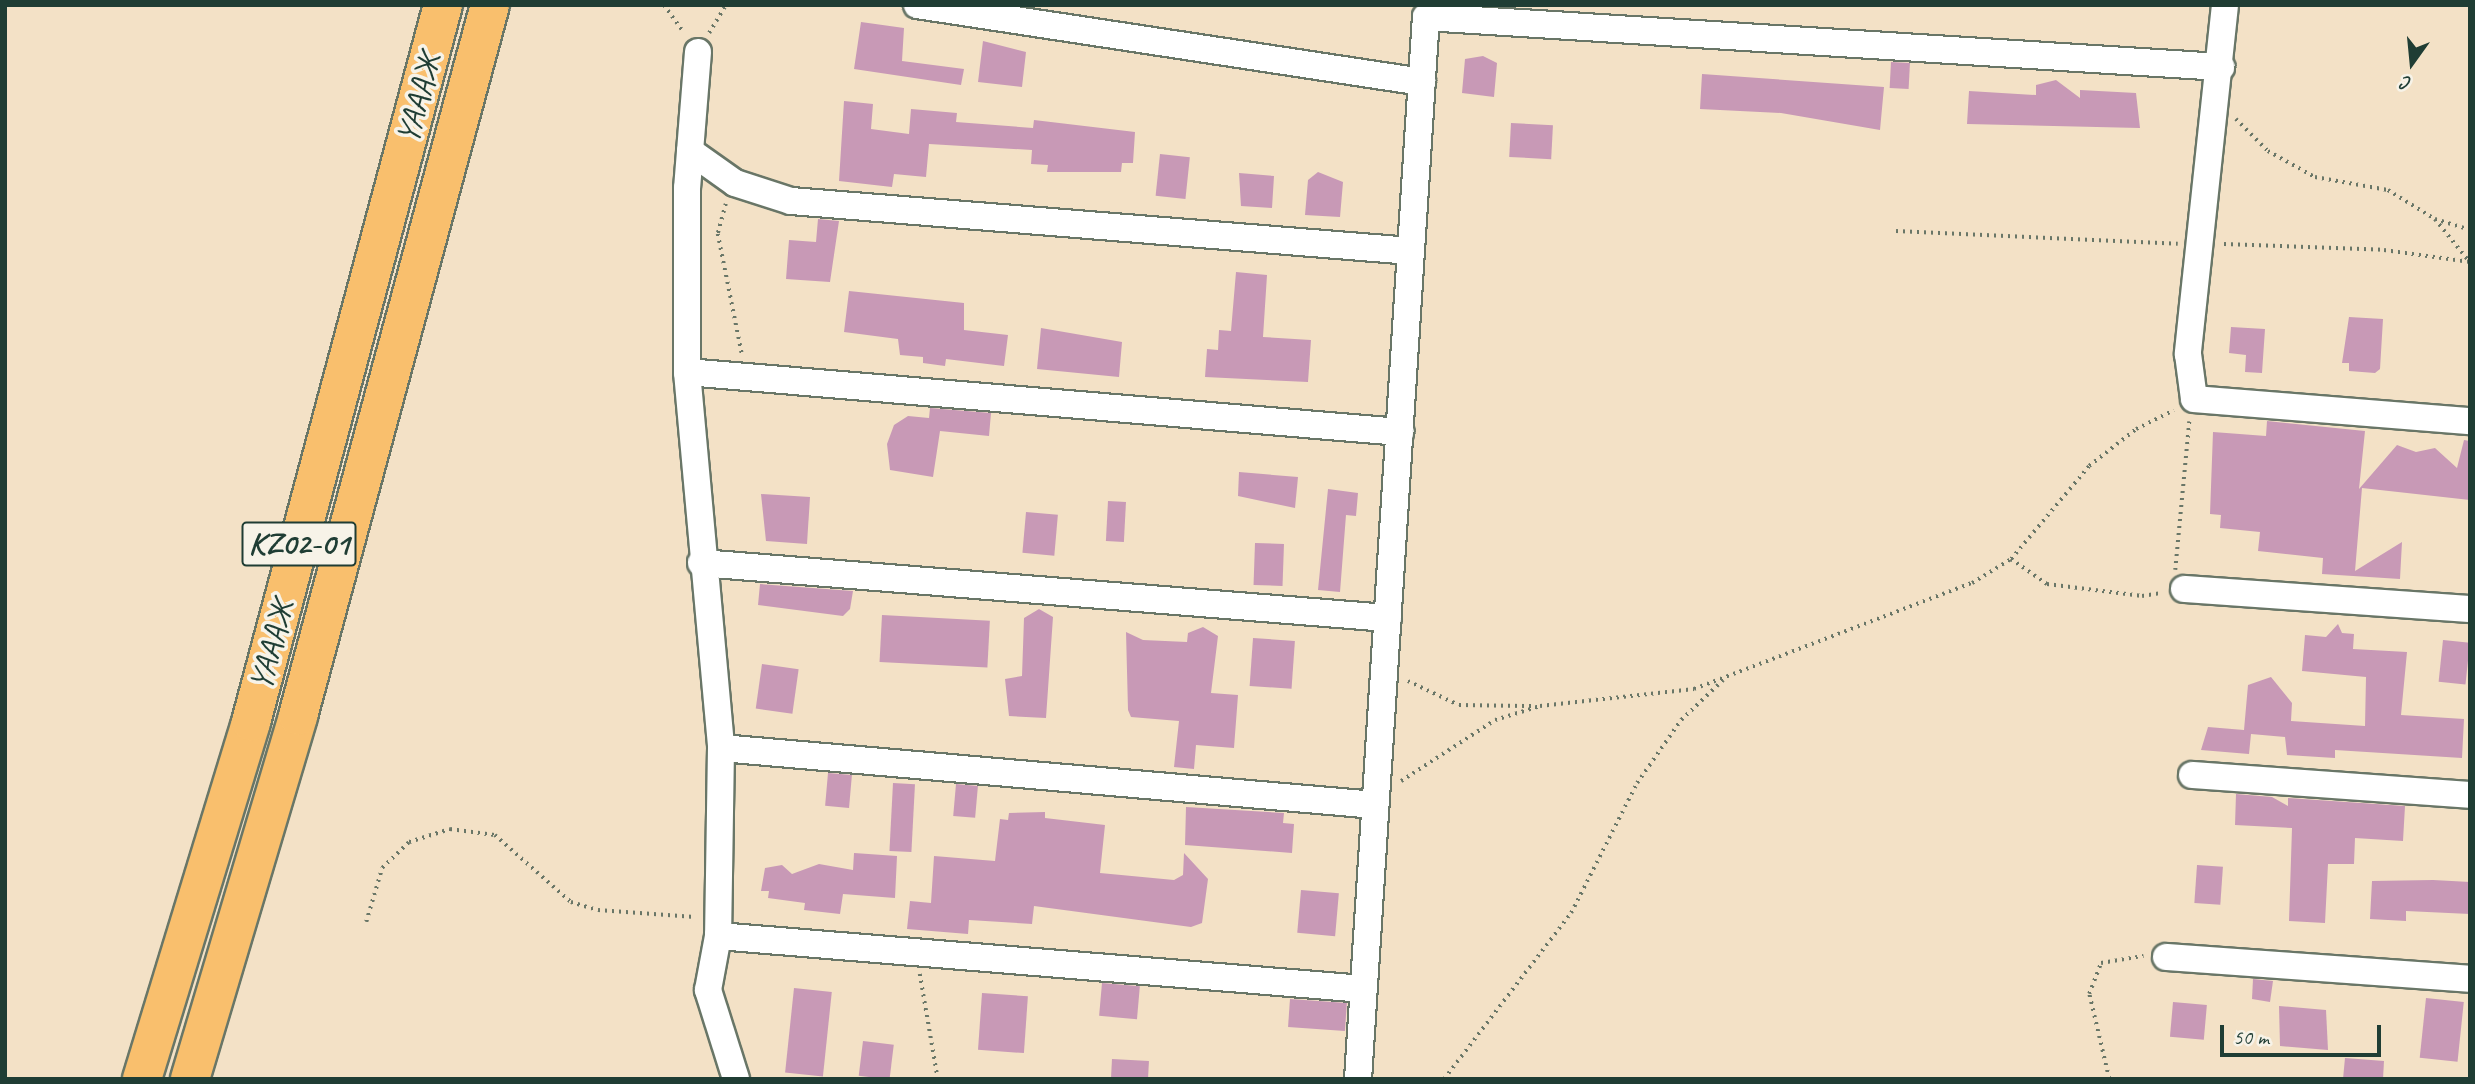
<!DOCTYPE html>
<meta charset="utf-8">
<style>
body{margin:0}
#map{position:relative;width:2475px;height:1084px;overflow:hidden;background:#f3e1c6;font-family:Caveat,sans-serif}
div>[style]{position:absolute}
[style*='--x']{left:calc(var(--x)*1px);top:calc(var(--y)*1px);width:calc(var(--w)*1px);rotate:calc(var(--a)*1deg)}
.building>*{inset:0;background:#c899b6;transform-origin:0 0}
.path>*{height:3.5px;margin-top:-1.75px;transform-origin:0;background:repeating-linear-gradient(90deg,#697667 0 2px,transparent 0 7px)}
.roads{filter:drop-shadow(2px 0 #697667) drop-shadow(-2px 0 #697667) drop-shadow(0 2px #697667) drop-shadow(0 -2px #697667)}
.street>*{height:26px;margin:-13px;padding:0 13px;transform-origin:13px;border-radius:13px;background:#fff}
.highway>*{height:38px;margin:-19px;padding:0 19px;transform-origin:19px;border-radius:19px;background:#f9bf6d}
span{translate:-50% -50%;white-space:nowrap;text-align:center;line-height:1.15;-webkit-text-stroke:7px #f7f3e8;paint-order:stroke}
.shield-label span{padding:2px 5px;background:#f7f3e8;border:2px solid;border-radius:5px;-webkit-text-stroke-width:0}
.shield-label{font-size:32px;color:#1f3d34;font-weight:700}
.street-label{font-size:33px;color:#1f3d34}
.frame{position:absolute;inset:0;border:7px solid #1f3d34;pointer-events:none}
.north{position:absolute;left:2377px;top:28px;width:70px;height:70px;-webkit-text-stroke:5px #f7f3e8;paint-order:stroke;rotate:195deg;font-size:19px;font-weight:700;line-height:28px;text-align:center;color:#1f3d34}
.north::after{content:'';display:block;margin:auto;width:24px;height:32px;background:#1f3d34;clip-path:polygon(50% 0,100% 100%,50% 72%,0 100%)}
.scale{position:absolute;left:2220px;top:1025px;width:161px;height:32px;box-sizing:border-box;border:4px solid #1f3d34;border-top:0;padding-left:9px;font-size:21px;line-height:24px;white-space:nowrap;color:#1f3d34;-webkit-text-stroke:5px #f7f3e8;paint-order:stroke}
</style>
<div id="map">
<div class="building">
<i style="clip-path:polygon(861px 22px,904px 28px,902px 61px,964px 69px,961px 85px,854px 69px)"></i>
<i style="clip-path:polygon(983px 41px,1026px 52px,1022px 87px,978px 82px)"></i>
<i style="clip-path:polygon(1483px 56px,1497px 63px,1494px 97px,1462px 93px,1465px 59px)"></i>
<i style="left:1891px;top:62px;width:19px;height:26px;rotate:3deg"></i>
<i style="clip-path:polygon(1702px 74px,1884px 87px,1880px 130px,1781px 113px,1700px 109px)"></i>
<i style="clip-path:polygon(2056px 80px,2080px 98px,2080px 90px,2136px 93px,2140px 128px,1967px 124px,1969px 91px,2036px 95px,2036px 85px)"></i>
<i style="clip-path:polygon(844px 101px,873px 104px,871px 129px,909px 134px,911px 109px,957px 113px,956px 122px,1033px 128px,1034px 120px,1135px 132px,1133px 163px,1122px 163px,1121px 172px,1047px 172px,1048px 165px,1031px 164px,1032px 150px,929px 144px,926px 177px,894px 174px,892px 187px,839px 181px)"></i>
<i style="left:1511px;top:123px;width:42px;height:34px;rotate:3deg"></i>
<i style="left:1160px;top:154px;width:30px;height:42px;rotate:6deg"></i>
<i style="clip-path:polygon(1318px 172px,1343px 182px,1340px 217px,1305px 215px,1308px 180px)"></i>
<i style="clip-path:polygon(1239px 173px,1274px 176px,1272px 208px,1241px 206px)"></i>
<i style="clip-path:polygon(818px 219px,839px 221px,830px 282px,786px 279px,789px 240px,816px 242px)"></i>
<i style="clip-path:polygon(1236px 272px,1267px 275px,1263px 337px,1311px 340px,1308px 382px,1205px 377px,1207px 349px,1218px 350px,1219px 330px,1231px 331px)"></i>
<i style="clip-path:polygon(849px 291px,964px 303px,964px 330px,1008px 335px,1004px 366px,946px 359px,945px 366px,923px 363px,923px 357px,900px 355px,898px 339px,844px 332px)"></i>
<i style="clip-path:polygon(2349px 317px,2383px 319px,2380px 369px,2375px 373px,2349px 371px,2349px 363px,2342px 363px)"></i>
<i style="clip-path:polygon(2231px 327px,2265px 329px,2262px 373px,2245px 372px,2246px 355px,2229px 353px)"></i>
<i style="clip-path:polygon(1041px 328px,1122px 342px,1119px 377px,1037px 369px)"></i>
<i style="clip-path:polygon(930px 408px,991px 413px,989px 436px,940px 431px,933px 477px,890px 470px,887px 444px,894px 425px,908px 416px,929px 418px)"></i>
<i style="clip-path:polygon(2267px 421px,2365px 431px,2359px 489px,2397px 445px,2416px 452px,2435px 448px,2457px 468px,2464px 440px,2470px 441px,2470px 500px,2362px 488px,2355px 571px,2402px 542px,2400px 579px,2322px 574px,2323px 558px,2258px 551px,2260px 532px,2220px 528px,2221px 515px,2210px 514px,2213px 432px,2266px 436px)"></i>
<i style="clip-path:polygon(1239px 472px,1298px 477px,1295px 508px,1238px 496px)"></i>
<i style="clip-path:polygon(1328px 489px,1358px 493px,1356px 516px,1346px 515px,1340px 592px,1318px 590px)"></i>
<i style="clip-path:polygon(761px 494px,810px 497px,807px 544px,766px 541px)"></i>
<i style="left:1108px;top:501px;width:18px;height:40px;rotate:3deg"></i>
<i style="left:1026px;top:512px;width:32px;height:41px;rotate:5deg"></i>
<i style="left:1255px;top:543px;width:29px;height:42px;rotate:2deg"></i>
<i style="clip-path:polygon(760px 584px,853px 591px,850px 609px,843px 616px,758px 605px)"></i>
<i style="clip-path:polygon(1039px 609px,1053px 617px,1046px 718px,1009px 716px,1005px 679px,1022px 676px,1024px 618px)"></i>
<i style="left:882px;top:615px;width:108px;height:47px;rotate:3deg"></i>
<i style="clip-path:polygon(2338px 624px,2342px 633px,2354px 634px,2353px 649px,2407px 652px,2401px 715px,2464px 719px,2462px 758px,2335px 750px,2335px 758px,2287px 755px,2285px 737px,2251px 734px,2249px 754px,2201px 750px,2208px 727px,2244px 730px,2248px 685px,2271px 677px,2292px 703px,2291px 721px,2365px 726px,2366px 677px,2302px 671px,2305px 635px,2326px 637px)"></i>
<i style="clip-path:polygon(1203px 627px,1218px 636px,1211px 693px,1238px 695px,1234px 748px,1196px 745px,1194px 769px,1174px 767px,1179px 721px,1131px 717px,1128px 710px,1126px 632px,1143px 640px,1187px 642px,1188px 633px)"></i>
<i style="left:1253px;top:638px;width:42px;height:48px;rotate:4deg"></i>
<i style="left:2443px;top:640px;width:27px;height:42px;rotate:6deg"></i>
<i style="left:762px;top:664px;width:37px;height:45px;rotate:8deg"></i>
<i style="left:828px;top:773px;width:24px;height:33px;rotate:5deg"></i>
<i style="left:893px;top:783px;width:22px;height:68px;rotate:3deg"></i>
<i style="left:956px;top:784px;width:22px;height:32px;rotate:5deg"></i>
<i style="clip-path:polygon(2236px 794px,2272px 797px,2288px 806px,2288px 798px,2405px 806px,2403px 841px,2355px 838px,2354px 864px,2328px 864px,2325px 923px,2289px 921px,2292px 828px,2235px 825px)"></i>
<i style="clip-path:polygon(1186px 807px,1284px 813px,1283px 823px,1294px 824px,1292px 853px,1185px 845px)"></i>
<i style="clip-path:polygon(1045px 812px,1045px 818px,1105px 825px,1100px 873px,1174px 880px,1183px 875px,1184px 853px,1208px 879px,1202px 923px,1191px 927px,1034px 906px,1032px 924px,969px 920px,968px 934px,907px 929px,910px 901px,931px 903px,934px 856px,995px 861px,1000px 819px,1008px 820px,1009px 813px)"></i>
<i style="clip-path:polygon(854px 853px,897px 856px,895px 898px,843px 894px,840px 914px,804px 910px,805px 903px,768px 898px,769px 891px,761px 891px,765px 868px,782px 865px,792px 874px,819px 864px,853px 870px)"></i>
<i style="left:2197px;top:865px;width:26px;height:38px;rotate:4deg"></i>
<i style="clip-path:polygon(2433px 880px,2470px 882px,2470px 914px,2406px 911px,2406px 921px,2370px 919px,2372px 881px)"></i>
<i style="left:1301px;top:890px;width:38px;height:43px;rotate:5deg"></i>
<i style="clip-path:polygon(2253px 979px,2273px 981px,2270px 1002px,2252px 999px)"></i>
<i style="left:1102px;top:983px;width:38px;height:33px;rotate:5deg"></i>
<i style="left:794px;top:988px;width:38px;height:85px;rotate:6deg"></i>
<i style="left:982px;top:993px;width:46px;height:57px;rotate:4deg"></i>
<i style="left:2426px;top:998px;width:38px;height:60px;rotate:6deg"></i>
<i style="left:1290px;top:999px;width:57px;height:28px;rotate:4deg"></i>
<i style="left:2173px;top:1002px;width:34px;height:35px;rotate:5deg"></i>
<i style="clip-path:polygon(2279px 1006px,2326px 1010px,2328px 1050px,2280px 1046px)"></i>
<i style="left:863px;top:1041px;width:31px;height:35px;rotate:7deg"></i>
<i style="clip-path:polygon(2345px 1058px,2384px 1061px,2383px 1079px,2343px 1079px)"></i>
<i style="left:1112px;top:1059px;width:37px;height:20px;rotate:3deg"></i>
</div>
<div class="path">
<i style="--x:664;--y:5;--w:34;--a:54"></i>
<i style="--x:709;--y:33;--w:33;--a:-59"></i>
<i style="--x:2236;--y:119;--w:45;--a:45"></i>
<i style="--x:2268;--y:151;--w:54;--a:29"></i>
<i style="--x:2315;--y:177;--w:74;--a:10.1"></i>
<i style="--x:2388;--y:190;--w:55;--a:31.7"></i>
<i style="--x:2435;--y:219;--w:54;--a:51"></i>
<i style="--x:726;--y:204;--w:31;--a:105"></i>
<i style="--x:718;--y:234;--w:122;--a:78.7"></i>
<i style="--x:2435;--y:219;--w:37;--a:17"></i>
<i style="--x:1896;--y:231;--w:282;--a:2.6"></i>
<i style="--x:2224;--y:244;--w:160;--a:2.1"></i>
<i style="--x:2384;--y:250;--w:87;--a:7.9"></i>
<i style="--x:2011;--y:559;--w:44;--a:34.8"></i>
<i style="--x:2047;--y:584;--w:96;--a:7.2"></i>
<i style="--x:2142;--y:596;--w:20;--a:-9"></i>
<i style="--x:2175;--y:570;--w:149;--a:-84.6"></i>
<i style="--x:1408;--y:681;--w:56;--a:25.2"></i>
<i style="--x:1459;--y:705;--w:75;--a:0.8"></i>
<i style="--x:1401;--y:781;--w:112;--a:-33"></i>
<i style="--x:1495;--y:720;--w:47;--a:-17.3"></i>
<i style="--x:1540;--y:706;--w:155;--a:-6.3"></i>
<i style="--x:1694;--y:689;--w:298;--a:-20.9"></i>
<i style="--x:1972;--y:583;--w:46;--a:-31.6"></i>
<i style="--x:2011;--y:559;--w:121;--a:-50"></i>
<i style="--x:2089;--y:466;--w:60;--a:-38.2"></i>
<i style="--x:2136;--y:429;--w:42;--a:-26.6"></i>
<i style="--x:366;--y:922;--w:56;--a:-73.5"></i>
<i style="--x:382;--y:868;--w:37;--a:-44"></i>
<i style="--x:409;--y:842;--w:43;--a:-17.6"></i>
<i style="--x:450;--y:829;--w:45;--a:7.6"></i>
<i style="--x:495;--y:835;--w:101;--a:41.4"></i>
<i style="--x:571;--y:902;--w:28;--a:17"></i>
<i style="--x:598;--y:910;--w:97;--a:4.1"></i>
<i style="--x:920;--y:974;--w:107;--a:80.3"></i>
<i style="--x:1444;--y:1079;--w:209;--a:-52.6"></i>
<i style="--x:1571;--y:913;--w:146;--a:-63.1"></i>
<i style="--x:1637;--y:783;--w:77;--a:-55.1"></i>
<i style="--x:1681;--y:720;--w:58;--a:-43.6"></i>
<i style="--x:2109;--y:1079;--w:87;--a:-103.2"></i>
<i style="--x:2089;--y:994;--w:33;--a:-69"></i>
<i style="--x:2101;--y:963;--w:43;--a:-9.5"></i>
</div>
<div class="roads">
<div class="street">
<i style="--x:917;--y:5;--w:511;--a:8.67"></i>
<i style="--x:2225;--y:5;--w:351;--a:96.1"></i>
<i style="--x:2188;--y:354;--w:45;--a:82.4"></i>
<i style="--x:2194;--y:399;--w:277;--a:4.6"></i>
<i style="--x:698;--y:52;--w:136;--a:94.6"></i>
<i style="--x:687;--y:188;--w:184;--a:90"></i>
<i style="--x:687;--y:372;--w:378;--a:84.8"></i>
<i style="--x:721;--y:748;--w:188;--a:90.9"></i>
<i style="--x:718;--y:936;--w:55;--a:100.5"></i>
<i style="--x:708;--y:990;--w:93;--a:72.5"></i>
<i style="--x:690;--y:151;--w:55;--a:35.4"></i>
<i style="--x:735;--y:183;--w:59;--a:17.8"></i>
<i style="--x:791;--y:201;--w:622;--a:4.61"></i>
<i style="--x:687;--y:372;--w:716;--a:4.81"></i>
<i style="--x:701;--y:563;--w:689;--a:4.58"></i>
<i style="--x:2184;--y:589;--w:287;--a:4"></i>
<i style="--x:721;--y:748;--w:656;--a:4.98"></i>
<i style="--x:2192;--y:775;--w:279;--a:4.1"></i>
<i style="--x:718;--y:936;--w:648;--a:4.69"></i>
<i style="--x:2166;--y:957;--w:305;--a:4.1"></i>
<i style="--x:1358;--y:1079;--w:1064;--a:-86.34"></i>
<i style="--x:1426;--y:17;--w:797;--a:3.6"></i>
</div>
<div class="highway">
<i style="--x:142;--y:1079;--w:373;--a:-73"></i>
<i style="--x:251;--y:722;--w:742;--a:-75.01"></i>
<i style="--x:190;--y:1079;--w:379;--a:-73.4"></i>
<i style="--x:298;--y:716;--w:736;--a:-74.89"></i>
</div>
</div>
<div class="shield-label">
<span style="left:299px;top:544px">KZ02-01</span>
</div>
<div class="street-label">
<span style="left:419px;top:98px;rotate:-75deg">ҮАААЖ</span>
<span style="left:272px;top:645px;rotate:-75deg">ҮАААЖ</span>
</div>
<div class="frame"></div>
<div class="north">С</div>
<div class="scale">50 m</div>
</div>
